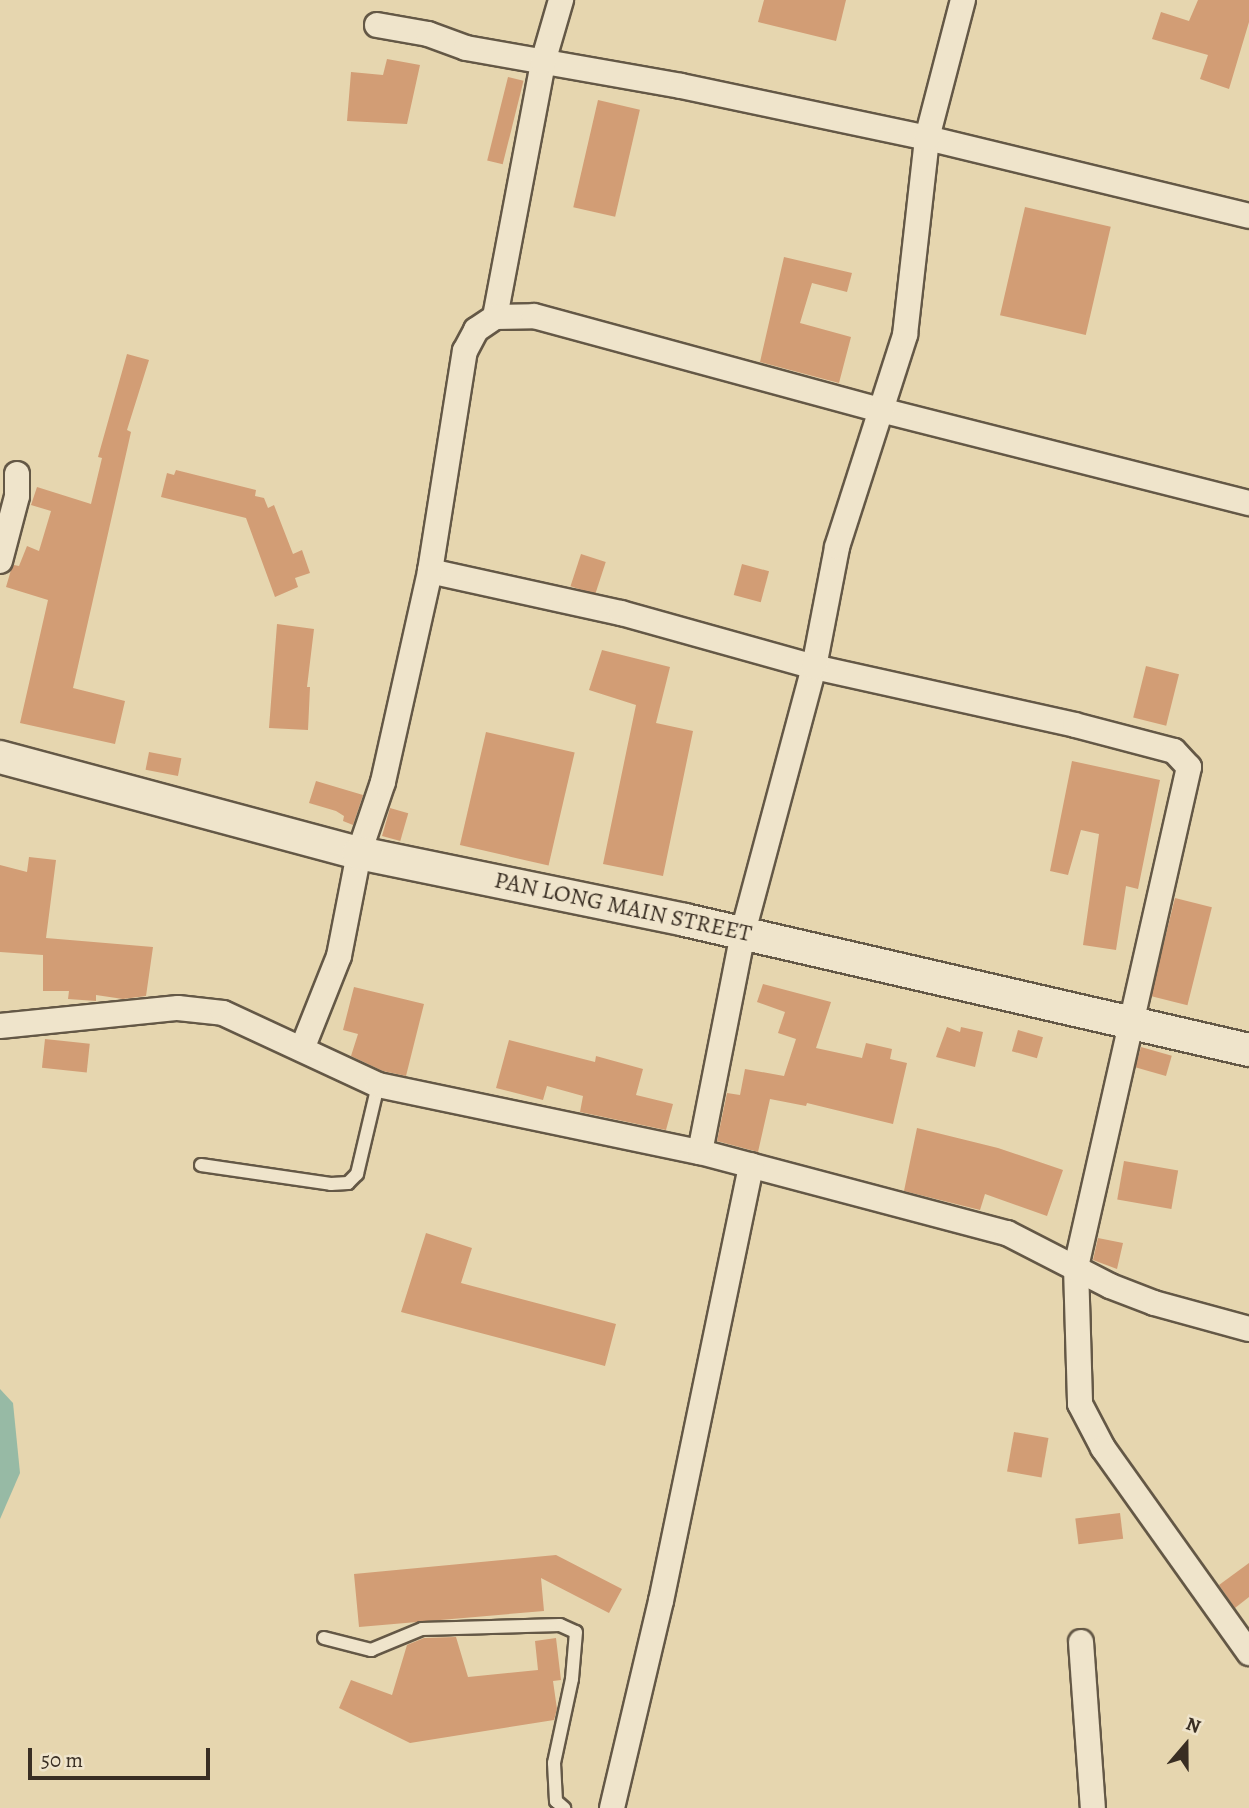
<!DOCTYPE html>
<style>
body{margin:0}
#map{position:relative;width:1249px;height:1808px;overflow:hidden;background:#e6d6af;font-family:Alegreya,serif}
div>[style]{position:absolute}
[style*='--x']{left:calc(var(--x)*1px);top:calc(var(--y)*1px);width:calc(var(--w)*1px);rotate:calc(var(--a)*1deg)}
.water>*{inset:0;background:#97baa5}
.building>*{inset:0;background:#d29d75;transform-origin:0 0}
.roads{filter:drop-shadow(2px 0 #645846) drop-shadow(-2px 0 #645846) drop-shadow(0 2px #645846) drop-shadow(0 -2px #645846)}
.service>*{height:12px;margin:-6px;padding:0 6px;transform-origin:6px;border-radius:6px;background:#efe4cb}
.minor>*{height:24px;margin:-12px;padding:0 12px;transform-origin:12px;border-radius:12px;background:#efe4cb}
.tertiary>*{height:32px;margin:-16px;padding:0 16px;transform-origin:16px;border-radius:16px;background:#efe4cb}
span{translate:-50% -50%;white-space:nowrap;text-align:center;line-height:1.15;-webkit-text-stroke:5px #efe4cb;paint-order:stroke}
.street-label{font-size:24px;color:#392e23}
.north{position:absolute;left:1151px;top:1710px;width:70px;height:70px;-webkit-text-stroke:5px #efe4cb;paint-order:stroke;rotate:20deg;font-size:19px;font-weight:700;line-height:28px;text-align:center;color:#392e23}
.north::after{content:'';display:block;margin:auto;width:24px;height:32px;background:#392e23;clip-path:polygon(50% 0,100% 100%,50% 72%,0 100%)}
.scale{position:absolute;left:28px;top:1748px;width:182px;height:32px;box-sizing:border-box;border:4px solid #392e23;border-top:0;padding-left:9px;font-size:21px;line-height:24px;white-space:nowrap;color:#392e23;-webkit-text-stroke:5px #efe4cb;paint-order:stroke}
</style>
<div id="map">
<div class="water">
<i style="clip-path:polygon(0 1389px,13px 1403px,20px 1473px,0 1519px)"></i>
</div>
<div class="building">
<i style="clip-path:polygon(764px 0,846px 0,836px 41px,758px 22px)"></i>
<i style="clip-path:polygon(1198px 0,1249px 0,1249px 22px,1229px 89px,1200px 79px,1208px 55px,1152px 39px,1161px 12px,1189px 21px)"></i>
<i style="clip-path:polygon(387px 59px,420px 65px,407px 124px,347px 121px,351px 72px,383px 75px)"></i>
<i style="left:508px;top:77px;width:16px;height:86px;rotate:14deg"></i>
<i style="left:598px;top:100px;width:43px;height:110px;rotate:13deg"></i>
<i style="left:1025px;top:207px;width:88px;height:111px;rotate:13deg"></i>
<i style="clip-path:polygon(784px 257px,852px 273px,847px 292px,812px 283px,800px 323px,851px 337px,839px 383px,760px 362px)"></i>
<i style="clip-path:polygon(127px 354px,149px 360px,127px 430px,131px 432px,73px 688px,125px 701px,115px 744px,20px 723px,48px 600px,6px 587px,11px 570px,14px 565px,19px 566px,27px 546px,39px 551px,51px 511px,31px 505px,37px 487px,91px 504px,102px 458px,98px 457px)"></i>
<i style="clip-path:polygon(176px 470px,256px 490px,255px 496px,264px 498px,268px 508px,274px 505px,293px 554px,302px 550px,310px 573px,295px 578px,298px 587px,275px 597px,246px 518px,161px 497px,167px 473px,174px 475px)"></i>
<i style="left:581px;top:554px;width:26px;height:34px;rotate:18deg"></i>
<i style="left:742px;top:564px;width:28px;height:32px;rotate:15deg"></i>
<i style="clip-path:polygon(277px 624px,314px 629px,307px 687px,310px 687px,308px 730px,269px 728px)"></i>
<i style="clip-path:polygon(602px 650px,670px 667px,656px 723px,693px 731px,663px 876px,603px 864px,636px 705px,589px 690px)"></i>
<i style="left:1146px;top:666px;width:34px;height:53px;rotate:14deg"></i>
<i style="left:486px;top:732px;width:91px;height:116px;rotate:13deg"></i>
<i style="left:149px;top:752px;width:33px;height:18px;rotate:11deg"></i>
<i style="clip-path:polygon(1072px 761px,1160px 780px,1138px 889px,1126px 886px,1116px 950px,1083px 945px,1099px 834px,1081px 830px,1068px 875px,1050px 871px)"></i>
<i style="clip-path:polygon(316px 781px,363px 795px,353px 825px,343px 821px,344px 816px,336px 811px,309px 803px)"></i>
<i style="left:390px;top:808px;width:19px;height:29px;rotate:16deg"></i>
<i style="clip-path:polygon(29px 857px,56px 860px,46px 938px,153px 947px,146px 996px,123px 999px,96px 995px,96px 1001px,68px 999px,69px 991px,43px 991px,43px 955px,0 952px,0 865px,27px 872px)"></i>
<i style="left:1175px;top:898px;width:38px;height:101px;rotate:14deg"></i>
<i style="clip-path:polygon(763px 984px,831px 1002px,816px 1048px,862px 1058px,866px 1043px,892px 1049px,890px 1059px,907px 1063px,893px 1124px,807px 1103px,806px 1106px,770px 1099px,758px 1152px,717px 1141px,727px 1093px,740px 1095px,745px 1069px,784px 1076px,796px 1039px,778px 1033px,785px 1012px,757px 1002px)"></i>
<i style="clip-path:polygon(354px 987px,424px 1004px,406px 1076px,383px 1071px,351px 1056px,358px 1034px,343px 1030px)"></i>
<i style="clip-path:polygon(947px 1027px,960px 1032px,961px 1027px,983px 1032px,975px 1067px,936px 1057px)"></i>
<i style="left:1018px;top:1030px;width:26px;height:22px;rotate:16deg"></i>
<i style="left:45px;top:1039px;width:45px;height:29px;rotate:6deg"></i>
<i style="clip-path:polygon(509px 1040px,595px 1062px,596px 1056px,643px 1069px,636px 1095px,673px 1104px,666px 1130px,580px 1112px,583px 1096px,547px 1086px,543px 1100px,496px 1088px)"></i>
<i style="left:1141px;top:1047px;width:32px;height:21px;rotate:16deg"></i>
<i style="clip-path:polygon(917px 1128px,998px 1148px,1063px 1170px,1047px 1216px,985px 1194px,980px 1210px,904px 1191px)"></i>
<i style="left:1124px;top:1161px;width:55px;height:39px;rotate:10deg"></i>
<i style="clip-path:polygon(426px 1233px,472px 1248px,461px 1283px,616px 1324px,605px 1366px,401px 1312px)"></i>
<i style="clip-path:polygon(1098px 1238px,1123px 1243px,1117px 1269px,1093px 1260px)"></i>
<i style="left:1014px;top:1432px;width:35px;height:40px;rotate:10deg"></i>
<i style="left:1120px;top:1513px;width:26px;height:45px;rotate:83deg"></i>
<i style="clip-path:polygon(556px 1555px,622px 1589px,609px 1613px,541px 1578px,544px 1611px,359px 1627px,354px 1574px)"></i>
<i style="clip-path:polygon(1249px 1563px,1249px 1597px,1235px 1608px,1219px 1585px)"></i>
<i style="clip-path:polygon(456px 1637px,468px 1677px,538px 1670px,535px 1641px,556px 1638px,561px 1680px,553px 1681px,557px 1709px,554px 1720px,410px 1743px,339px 1708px,351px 1680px,392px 1695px,407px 1645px,424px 1638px)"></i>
</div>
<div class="roads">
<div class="service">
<i style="--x:201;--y:1165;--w:131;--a:8.3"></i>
<i style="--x:331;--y:1184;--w:17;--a:-3"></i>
<i style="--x:348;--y:1183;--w:13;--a:-45"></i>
<i style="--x:357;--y:1174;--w:91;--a:-76.7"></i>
<i style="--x:324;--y:1638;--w:49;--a:14.3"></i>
<i style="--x:371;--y:1650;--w:55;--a:-22.4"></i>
<i style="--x:422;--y:1629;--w:138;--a:-1.7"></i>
<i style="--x:560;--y:1625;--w:17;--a:24"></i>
<i style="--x:576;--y:1632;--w:47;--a:94.9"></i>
<i style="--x:572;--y:1679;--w:86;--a:102.1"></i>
<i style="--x:554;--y:1763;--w:38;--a:87"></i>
<i style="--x:556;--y:1801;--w:11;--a:41"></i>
</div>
<div class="minor">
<i style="--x:377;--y:25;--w:52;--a:10"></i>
<i style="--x:428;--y:34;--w:40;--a:20.2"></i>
<i style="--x:466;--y:48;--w:218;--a:10"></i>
<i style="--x:681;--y:86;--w:251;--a:11.9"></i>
<i style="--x:927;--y:138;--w:331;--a:13.6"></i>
<i style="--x:495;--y:317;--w:259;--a:-79.3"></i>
<i style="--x:543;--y:62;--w:65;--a:-73.8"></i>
<i style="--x:0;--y:561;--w:67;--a:-75.3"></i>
<i style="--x:17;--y:496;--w:22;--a:-90"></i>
<i style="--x:430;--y:571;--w:196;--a:12.4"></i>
<i style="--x:621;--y:613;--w:200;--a:15.6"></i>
<i style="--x:814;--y:667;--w:267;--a:12.5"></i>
<i style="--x:1075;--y:725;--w:102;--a:14.7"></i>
<i style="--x:1174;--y:751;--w:22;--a:47"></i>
<i style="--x:1189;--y:767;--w:513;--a:102.73"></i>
<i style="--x:1076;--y:1267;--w:137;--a:88.3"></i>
<i style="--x:1080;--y:1404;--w:50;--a:62.4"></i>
<i style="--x:1103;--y:1448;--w:252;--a:54.5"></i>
<i style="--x:0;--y:1026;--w:179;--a:-5.8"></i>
<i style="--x:178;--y:1008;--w:45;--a:6.3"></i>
<i style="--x:223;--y:1013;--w:171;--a:24.9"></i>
<i style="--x:378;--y:1085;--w:329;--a:11.8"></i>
<i style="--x:700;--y:1152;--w:318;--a:14.8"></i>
<i style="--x:1007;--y:1233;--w:116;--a:27.2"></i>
<i style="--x:1110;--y:1286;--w:47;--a:21.1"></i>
<i style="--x:1154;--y:1303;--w:98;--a:15.3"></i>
<i style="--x:302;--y:1049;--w:100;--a:-68.3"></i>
<i style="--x:339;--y:956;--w:105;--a:-79"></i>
<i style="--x:359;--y:853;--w:75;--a:-71.3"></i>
<i style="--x:383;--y:782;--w:216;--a:-77.4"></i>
<i style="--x:430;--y:571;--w:223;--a:-81"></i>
<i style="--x:465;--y:351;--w:24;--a:-62"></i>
<i style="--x:476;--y:330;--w:23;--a:-34"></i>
<i style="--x:495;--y:317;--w:39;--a:-1"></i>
<i style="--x:534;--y:316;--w:360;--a:15.2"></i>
<i style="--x:881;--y:410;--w:380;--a:14.2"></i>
<i style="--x:700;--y:1152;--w:224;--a:-78.9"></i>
<i style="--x:743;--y:932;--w:274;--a:-75"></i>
<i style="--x:814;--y:667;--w:122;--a:-79.1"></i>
<i style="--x:837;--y:547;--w:223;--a:-72.2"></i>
<i style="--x:905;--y:335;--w:198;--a:-83.6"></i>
<i style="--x:927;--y:138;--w:143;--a:-75.4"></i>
<i style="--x:1081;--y:1642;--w:166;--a:85.9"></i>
<i style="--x:612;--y:1808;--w:213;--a:-76.7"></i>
<i style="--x:661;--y:1601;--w:445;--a:-78.3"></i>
</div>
<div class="tertiary">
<i style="--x:0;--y:757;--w:372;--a:15"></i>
<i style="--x:359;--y:853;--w:333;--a:11.6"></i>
<i style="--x:685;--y:920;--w:579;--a:12.98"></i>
</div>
</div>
<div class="street-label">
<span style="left:623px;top:907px;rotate:12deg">PAN LONG MAIN STREET</span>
</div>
<div class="north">N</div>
<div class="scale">50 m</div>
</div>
